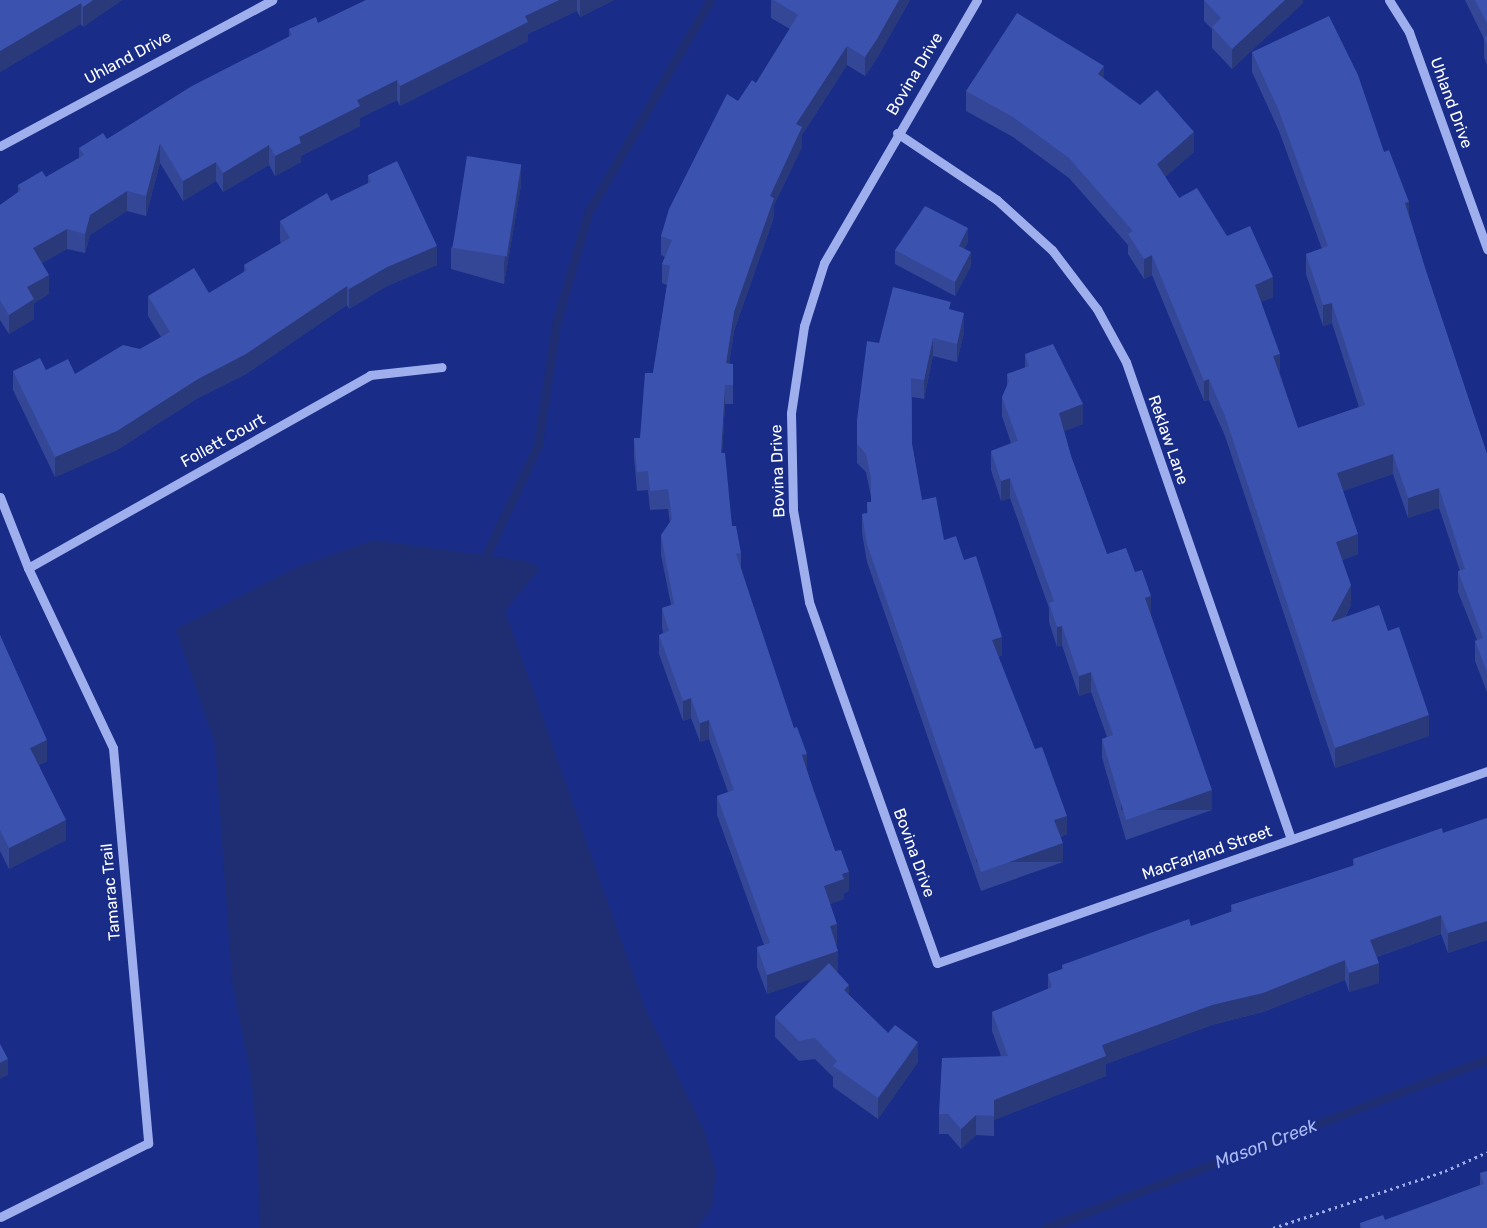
<!DOCTYPE html>
<style>
body{margin:0}
#map{position:relative;width:1487px;height:1228px;overflow:hidden;background:#182c88;font-family:Rubik,sans-serif}
div>[style]{position:absolute}
[style*='--x']{left:calc(var(--x)*1px);top:calc(var(--y)*1px);width:calc(var(--w)*1px);rotate:calc(var(--a)*1deg)}
.water>*{inset:0;background:#1f2e73}
.stream>*{height:9px;margin:-4.5px;padding:0 4.5px;transform-origin:4.5px;border-radius:4.5px;background:#1f2e73}
.path>*{height:3px;margin-top:-1.5px;transform-origin:0;background:repeating-linear-gradient(90deg,#9fafed 0 2.5px,transparent 0 6.5px)}
.minor>*{height:9px;margin:-4.5px;padding:0 4.5px;transform-origin:4.5px;border-radius:4.5px;background:#9fafed}
.wall>*{inset:0;background:#344796}
.shaded-wall>*{inset:0;background:#2a397a;transform-origin:0 0}
.building>*{inset:0;background:#3c52af;transform-origin:0 0}
span{translate:-50% -50%;white-space:nowrap;text-align:center;line-height:1.15;-webkit-text-stroke:4px #182c88;paint-order:stroke}
.street-label{font-size:16px;color:#fff}
.water-label{font-size:18px;color:#abbaf5;font-style:italic}
</style>
<div id="map">
<div class="water">
<i style="clip-path:polygon(373px 540px,527px 561px,540px 568px,505px 611px,645px 1008px,705px 1132px,716px 1172px,712px 1208px,697px 1228px,259px 1228px,258px 1156px,251px 1076px,232px 981px,215px 744px,176px 629px,297px 567px)"></i>
</div>
<div class="stream">
<i style="--x:481;--y:566;--w:134;--a:-64.8"></i>
<i style="--x:538;--y:445;--w:122;--a:-81.5"></i>
<i style="--x:556;--y:324;--w:116;--a:-73.9"></i>
<i style="--x:588;--y:213;--w:245;--a:-60.2"></i>
<i style="--x:1045;--y:1228;--w:473;--a:-20.9"></i>
</div>
<div class="path">
<i style="--x:1273;--y:1228;--w:181;--a:-18.3"></i>
<i style="--x:1445;--y:1171;--w:46;--a:-24.3"></i>
</div>
<div class="minor">
<i style="--x:977;--y:0;--w:304;--a:120.2"></i>
<i style="--x:824;--y:263;--w:66;--a:107.6"></i>
<i style="--x:804;--y:326;--w:88;--a:98.5"></i>
<i style="--x:791;--y:413;--w:97;--a:88.8"></i>
<i style="--x:793;--y:510;--w:93;--a:80.1"></i>
<i style="--x:809;--y:602;--w:383;--a:70.5"></i>
<i style="--x:937;--y:963;--w:583;--a:-19.24"></i>
<i style="--x:1389;--y:0;--w:38;--a:58"></i>
<i style="--x:1409;--y:32;--w:231;--a:70.2"></i>
<i style="--x:897;--y:133;--w:120;--a:33.8"></i>
<i style="--x:997;--y:200;--w:74;--a:42.3"></i>
<i style="--x:1052;--y:250;--w:74;--a:52.7"></i>
<i style="--x:1097;--y:309;--w:60;--a:61.3"></i>
<i style="--x:1126;--y:362;--w:505;--a:70.92"></i>
<i style="--x:0;--y:146;--w:309;--a:-28.2"></i>
<i style="--x:0;--y:497;--w:76;--a:68.5"></i>
<i style="--x:28;--y:568;--w:199;--a:64.7"></i>
<i style="--x:113;--y:748;--w:397;--a:84.9"></i>
<i style="--x:148;--y:1143;--w:165;--a:153.4"></i>
<i style="--x:28;--y:568;--w:393;--a:-29.4"></i>
<i style="--x:370;--y:375;--w:72;--a:-6.3"></i>
</div>
<div class="wall">
<i style="clip-path:polygon(0 0,122px 0,83px 27px,81px 24px,0 72px)"></i>
<i style="clip-path:polygon(366px 0,614px 0,580px 17px,577px 11px,528px 34px,528px 41px,400px 106px,397px 100px,360px 118px,360px 126px,301px 156px,301px 162px,275px 176px,269px 165px,223px 192px,216px 181px,183px 201px,160px 163px,146px 216px,127px 211px,90px 235px,85px 253px,67px 249px,42px 263px,49px 294px,34px 303px,34px 319px,9px 334px,0 320px,0 205px,18px 193px,18px 185px,46px 177px,79px 158px,79px 148px,107px 139px,289px 37px,289px 29px,318px 23px)"></i>
<i style="clip-path:polygon(771px 0,910px 0,877px 58px,865px 76px,847px 65px,802px 135px,802px 147px,774px 205px,774px 217px,734px 331px,729px 364px,733px 364px,733px 404px,725px 404px,722px 453px,732px 526px,741px 553px,741px 568px,807px 771px,849px 891px,844px 893px,844px 899px,830px 904px,837px 943px,836px 944px,838px 970px,836px 971px,849px 995px,918px 1062px,878px 1119px,833px 1087px,833px 1077px,815px 1059px,799px 1061px,775px 1037px,775px 1017px,813px 978px,767px 994px,757px 967px,757px 947px,764px 945px,717px 815px,717px 796px,728px 792px,709px 739px,700px 742px,691px 718px,683px 721px,659px 654px,659px 635px,663px 633px,662px 627px,662px 608px,671px 605px,661px 555px,661px 535px,670px 523px,668px 509px,650px 510px,648px 490px,637px 491px,634px 458px,634px 438px,640px 438px,653px 373px,667px 285px,662px 283px,662px 264px,665px 257px,661px 255px,661px 236px,738px 101px,756px 83px,790px 29px,771px 18px)"></i>
<i style="clip-path:polygon(1204px 0,1303px 0,1303px 3px,1232px 69px,1212px 48px,1212px 29px,1204px 21px)"></i>
<i style="clip-path:polygon(1465px 0,1487px 0,1487px 65px,1484px 57px,1484px 39px)"></i>
<i style="clip-path:polygon(1252px 52px,1384px 152px,1409px 215px,1426px 271px,1487px 454px,1487px 692px,1475px 661px,1475px 641px,1477px 640px,1458px 592px,1458px 571px,1460px 571px,1439px 508px,1408px 518px,1393px 474px,1343px 491px,1358px 554px,1342px 560px,1351px 605px,1345px 618px,1388px 631px,1429px 736px,1335px 768px,1225px 436px,1209px 400px,1204px 401px,1152px 275px,1144px 279px,1128px 254px,1128px 245px,1069px 178px,1013px 137px,966px 111px,966px 91px,1104px 79px,1194px 152px,1165px 177px,1179px 198px,1227px 236px,1273px 297px,1261px 302px,1280px 374px,1298px 428px,1359px 407px,1332px 323px,1323px 326px,1306px 274px,1306px 254px,1322px 249px,1279px 131px,1252px 72px)"></i>
<i style="clip-path:polygon(368px 175px,437px 265px,387px 286px,349px 309px,347px 305px,246px 374px,198px 398px,117px 450px,55px 477px,13px 390px,13px 371px,46px 370px,75px 374px,140px 349px,161px 337px,148px 316px,148px 296px,209px 293px,244px 272px,244px 265px,281px 243px,280px 241px,280px 221px,331px 201px,368px 183px)"></i>
<i style="clip-path:polygon(521px 185px,504px 284px,451px 269px,451px 248px)"></i>
<i style="clip-path:polygon(968px 242px,964px 249px,971px 266px,955px 296px,895px 264px,895px 250px)"></i>
<i style="clip-path:polygon(951px 310px,964px 332px,957px 362px,933px 356px,924px 399px,912px 397px,912px 444px,922px 500px,944px 540px,964px 560px,1002px 655px,998px 657px,1067px 834px,1060px 837px,1063px 862px,981px 891px,867px 562px,862px 533px,862px 514px,867px 513px,867px 502px,871px 502px,871px 497px,866px 472px,857px 463px,857px 420px,879px 343px)"></i>
<i style="clip-path:polygon(1025px 354px,1083px 424px,1064px 431px,1071px 456px,1107px 554px,1135px 572px,1151px 616px,1212px 810px,1126px 840px,1102px 758px,1102px 739px,1107px 737px,1091px 692px,1079px 696px,1062px 645px,1057px 647px,1049px 622px,1049px 608px,1010px 498px,1001px 501px,991px 470px,991px 451px,1011px 443px,1002px 416px,1002px 397px,1007px 387px,1007px 374px,1025px 368px)"></i>
<i style="clip-path:polygon(0 635px,47px 761px,39px 765px,66px 840px,9px 869px,0 851px)"></i>
<i style="clip-path:polygon(1487px 818px,1487px 940px,1448px 953px,1441px 934px,1377px 957px,1379px 983px,1349px 992px,1345px 980px,1263px 1012px,1212px 1025px,1106px 1064px,1106px 1076px,994px 1120px,994px 1136px,976px 1135px,961px 1149px,948px 1134px,939px 1134px,939px 1114px,1001px 1056px,992px 1031px,992px 1012px,1048px 989px,1048px 974px,1062px 969px,1062px 965px,1191px 926px,1231px 912px,1231px 905px,1353px 866px,1353px 859px,1443px 833px)"></i>
<i style="clip-path:polygon(1487px 1171px,1487px 1228px,1360px 1228px,1360px 1223px,1385px 1220px,1480px 1185px,1480px 1173px)"></i>
</div>
<div class="shaded-wall">
<i style="clip-path:polygon(93px 0,122px 0,83px 27px,83px 7px)"></i>
<i style="clip-path:polygon(559px 0,577px 0,577px 11px,528px 34px,528px 41px,400px 106px,400px 86px,525px 16px)"></i>
<i style="clip-path:polygon(580px 0,614px 0,580px 17px)"></i>
<i style="clip-path:polygon(899px 0,910px 0,877px 58px,865px 76px,865px 57px)"></i>
<i style="clip-path:polygon(1285px 0,1303px 0,1303px 3px,1232px 69px,1232px 49px)"></i>
<i style="clip-path:polygon(81px 3px,81px 24px,0 72px,0 51px)"></i>
<i style="clip-path:polygon(847px 46px,847px 65px,802px 135px,802px 147px,774px 205px,774px 217px,734px 331px,726px 383px,726px 363px,734px 312px,770px 196px,796px 124px)"></i>
<i style="clip-path:polygon(1104px 66px,1104px 86px,1098px 74px)"></i>
<i style="clip-path:polygon(397px 80px,397px 100px,360px 118px,360px 126px,301px 156px,301px 162px,275px 176px,275px 156px,299px 137px,357px 100px)"></i>
<i style="clip-path:polygon(1194px 132px,1194px 152px,1157px 184px,1157px 164px)"></i>
<i style="clip-path:polygon(160px 143px,160px 163px,146px 216px,146px 196px)"></i>
<i style="clip-path:polygon(269px 145px,269px 165px,223px 192px,223px 173px)"></i>
<i style="clip-path:polygon(216px 162px,216px 181px,183px 201px,183px 181px)"></i>
<i style="clip-path:polygon(521px 165px,521px 185px,504px 284px,504px 264px)"></i>
<i style="clip-path:polygon(127px 191px,127px 211px,90px 235px,85px 253px,85px 234px,90px 215px)"></i>
<i style="clip-path:polygon(1409px 202px,1409px 222px,1405px 203px)"></i>
<i style="clip-path:polygon(968px 228px,968px 242px,959px 260px,959px 246px)"></i>
<i style="clip-path:polygon(67px 229px,67px 249px,33px 268px,33px 248px)"></i>
<i style="clip-path:polygon(437px 246px,437px 265px,387px 286px,349px 309px,349px 289px,387px 267px)"></i>
<i style="clip-path:polygon(971px 252px,971px 266px,955px 296px,955px 282px)"></i>
<i style="clip-path:polygon(1152px 255px,1152px 275px,1144px 279px,1144px 259px)"></i>
<i style="clip-path:polygon(49px 275px,49px 294px,34px 303px,34px 319px,9px 334px,9px 315px,27px 287px)"></i>
<i style="clip-path:polygon(1273px 277px,1273px 297px,1255px 305px,1255px 285px)"></i>
<i style="clip-path:polygon(347px 286px,347px 305px,246px 374px,198px 398px,117px 450px,55px 477px,55px 457px,198px 379px)"></i>
<i style="clip-path:polygon(1332px 303px,1332px 323px,1323px 326px,1323px 305px)"></i>
<i style="clip-path:polygon(964px 313px,964px 332px,957px 362px,957px 344px)"></i>
<i style="clip-path:polygon(933px 338px,933px 356px,924px 399px,924px 380px)"></i>
<i style="clip-path:polygon(1280px 354px,1280px 374px,1273px 356px)"></i>
<i style="left:1209px;top:379px;width:21px;height:5px;rotate:90deg"></i>
<i style="clip-path:polygon(725px 385px,725px 404px,721px 472px,721px 453px)"></i>
<i style="clip-path:polygon(1083px 404px,1083px 424px,1059px 433px,1059px 413px)"></i>
<i style="clip-path:polygon(1393px 454px,1393px 474px,1337px 493px,1337px 473px)"></i>
<i style="clip-path:polygon(1010px 478px,1010px 498px,1001px 501px,1001px 481px)"></i>
<i style="clip-path:polygon(1439px 488px,1439px 508px,1408px 518px,1408px 498px)"></i>
<i style="clip-path:polygon(1358px 534px,1358px 554px,1336px 562px,1336px 542px)"></i>
<i style="clip-path:polygon(1351px 585px,1351px 605px,1331px 642px,1331px 622px)"></i>
<i style="clip-path:polygon(1151px 596px,1151px 615px,1145px 598px)"></i>
<i style="clip-path:polygon(1062px 626px,1062px 645px,1057px 647px,1057px 627px)"></i>
<i style="clip-path:polygon(1002px 637px,1002px 655px,992px 659px,992px 640px)"></i>
<i style="clip-path:polygon(1091px 672px,1091px 692px,1079px 696px,1079px 676px)"></i>
<i style="clip-path:polygon(691px 698px,691px 718px,683px 721px,683px 701px)"></i>
<i style="clip-path:polygon(1429px 715px,1429px 736px,1335px 768px,1335px 748px)"></i>
<i style="clip-path:polygon(709px 720px,709px 739px,700px 742px,700px 723px)"></i>
<i style="clip-path:polygon(47px 740px,47px 761px,30px 769px,30px 748px)"></i>
<i style="clip-path:polygon(807px 754px,807px 773px,802px 755px)"></i>
<i style="left:1212px;top:790px;width:20px;height:91px;rotate:90deg"></i>
<i style="clip-path:polygon(1067px 816px,1067px 834px,1054px 838px,1054px 820px)"></i>
<i style="clip-path:polygon(66px 820px,66px 840px,9px 869px,9px 848px)"></i>
<i style="left:1063px;top:843px;width:19px;height:87px;rotate:90deg"></i>
<i style="clip-path:polygon(849px 872px,849px 891px,844px 893px,844px 899px,824px 906px,824px 886px,842px 874px)"></i>
<i style="clip-path:polygon(1441px 915px,1441px 934px,1370px 959px,1370px 940px)"></i>
<i style="clip-path:polygon(1487px 921px,1487px 940px,1448px 953px,1448px 933px)"></i>
<i style="clip-path:polygon(837px 924px,837px 943px,830px 946px,830px 926px)"></i>
<i style="clip-path:polygon(838px 951px,838px 970px,767px 994px,767px 975px)"></i>
<i style="clip-path:polygon(1345px 960px,1345px 980px,1263px 1012px,1212px 1025px,1106px 1064px,1106px 1076px,994px 1120px,994px 1136px,994px 1100px,1102px 1045px,1212px 1005px)"></i>
<i style="clip-path:polygon(1379px 963px,1379px 983px,1349px 992px,1349px 973px)"></i>
<i style="clip-path:polygon(849px 985px,849px 1005px,844px 990px)"></i>
<i style="clip-path:polygon(918px 1042px,918px 1062px,878px 1119px,878px 1098px)"></i>
<i style="clip-path:polygon(8px 1059px,8px 1075px,0 1079px,0 1063px)"></i>
<i style="clip-path:polygon(976px 1115px,976px 1135px,961px 1149px,961px 1129px)"></i>
</div>
<div class="building">
<i style="clip-path:polygon(0 0,93px 0,83px 7px,81px 3px,0 51px)"></i>
<i style="clip-path:polygon(366px 0,559px 0,525px 16px,528px 22px,400px 86px,397px 80px,357px 100px,360px 106px,299px 137px,301px 143px,275px 156px,269px 145px,223px 173px,216px 162px,183px 181px,160px 143px,146px 196px,127px 191px,90px 215px,85px 234px,67px 229px,33px 248px,49px 275px,27px 287px,34px 299px,9px 315px,0 300px,0 205px,21px 190px,18px 185px,42px 171px,46px 177px,84px 155px,79px 148px,103px 133px,107px 139px,192px 86px,292px 35px,289px 29px,316px 17px,318px 23px)"></i>
<i style="clip-path:polygon(774px 0,899px 0,877px 39px,865px 57px,847px 46px,796px 124px,802px 127px,770px 196px,774px 198px,734px 312px,726px 363px,733px 364px,733px 385px,725px 385px,721px 453px,725px 453px,732px 526px,736px 526px,741px 553px,736px 554px,794px 728px,797px 727px,807px 754px,802px 755px,814px 792px,835px 851px,841px 850px,849px 872px,842px 874px,844px 879px,824px 886px,837px 924px,830px 926px,838px 951px,767px 975px,757px 947px,770px 943px,717px 796px,734px 790px,709px 720px,700px 723px,691px 698px,683px 701px,659px 635px,669px 631px,662px 608px,674px 604px,661px 535px,672px 519px,668px 489px,650px 491px,648px 471px,637px 472px,634px 438px,640px 438px,645px 373px,653px 373px,670px 266px,662px 264px,672px 240px,661px 236px,669px 209px,727px 94px,738px 101px,752px 80px,756px 83px,798px 15px)"></i>
<i style="clip-path:polygon(1204px 0,1285px 0,1232px 49px,1212px 27px,1221px 18px)"></i>
<i style="clip-path:polygon(1475px 0,1487px 0,1487px 23px)"></i>
<i style="clip-path:polygon(1017px 13px,1104px 66px,1098px 74px,1140px 105px,1157px 90px,1194px 132px,1157px 164px,1179px 198px,1197px 188px,1227px 236px,1250px 226px,1273px 277px,1255px 285px,1280px 354px,1273px 356px,1298px 428px,1365px 405px,1332px 303px,1323px 305px,1306px 254px,1328px 246px,1279px 111px,1252px 52px,1329px 16px,1358px 75px,1384px 152px,1389px 150px,1409px 202px,1405px 203px,1426px 271px,1487px 454px,1487px 672px,1475px 641px,1483px 638px,1458px 571px,1465px 569px,1439px 488px,1408px 498px,1393px 454px,1337px 473px,1358px 534px,1336px 542px,1351px 585px,1331px 622px,1379px 605px,1388px 631px,1399px 627px,1429px 715px,1335px 748px,1225px 416px,1209px 379px,1204px 381px,1152px 255px,1144px 259px,1128px 234px,1133px 231px,1069px 158px,1013px 117px,966px 91px)"></i>
<i style="clip-path:polygon(1487px 36px,1487px 45px,1484px 37px)"></i>
<i style="left:467px;top:156px;width:55px;height:93px;rotate:9deg"></i>
<i style="clip-path:polygon(397px 161px,437px 246px,387px 267px,349px 289px,347px 286px,246px 354px,198px 379px,117px 431px,55px 457px,13px 371px,40px 358px,46px 370px,68px 359px,75px 374px,123px 345px,140px 349px,170px 332px,148px 296px,194px 268px,209px 293px,247px 270px,244px 265px,290px 238px,280px 221px,327px 193px,331px 201px,371px 182px,368px 175px)"></i>
<i style="clip-path:polygon(925px 206px,968px 228px,959px 246px,971px 252px,955px 282px,895px 250px)"></i>
<i style="clip-path:polygon(893px 287px,951px 302px,949px 309px,964px 313px,957px 344px,933px 338px,924px 380px,911px 378px,912px 444px,922px 500px,936px 497px,944px 540px,956px 536px,964px 560px,976px 556px,1002px 637px,992px 640px,1035px 749px,1042px 747px,1067px 816px,1054px 820px,1063px 843px,981px 872px,867px 544px,862px 514px,868px 513px,867px 502px,871px 502px,871px 478px,866px 454px,857px 444px,857px 420px,867px 341px,879px 343px)"></i>
<i style="clip-path:polygon(1053px 344px,1083px 404px,1059px 413px,1071px 456px,1107px 554px,1126px 548px,1135px 572px,1142px 570px,1151px 596px,1145px 598px,1212px 790px,1126px 820px,1102px 739px,1113px 735px,1091px 672px,1079px 676px,1062px 626px,1057px 627px,1049px 603px,1054px 601px,1010px 478px,1001px 481px,991px 451px,1018px 441px,1002px 397px,1009px 381px,1007px 374px,1029px 366px,1025px 354px)"></i>
<i style="clip-path:polygon(0 635px,47px 740px,30px 748px,66px 820px,9px 848px,0 830px)"></i>
<i style="clip-path:polygon(1487px 818px,1487px 921px,1448px 933px,1441px 915px,1370px 940px,1379px 963px,1349px 973px,1345px 960px,1263px 993px,1212px 1005px,1102px 1045px,1106px 1056px,994px 1100px,994px 1116px,976px 1115px,961px 1129px,948px 1114px,939px 1114px,942px 1058px,1008px 1056px,992px 1012px,1052px 987px,1048px 974px,1063px 969px,1062px 965px,1189px 919px,1191px 926px,1233px 911px,1231px 905px,1355px 865px,1353px 859px,1442px 828px,1443px 833px)"></i>
<i style="clip-path:polygon(829px 963px,849px 985px,844px 990px,888px 1033px,895px 1025px,918px 1042px,878px 1098px,833px 1066px,837px 1061px,815px 1038px,799px 1041px,775px 1017px)"></i>
<i style="clip-path:polygon(0 1044px,8px 1059px,0 1063px)"></i>
<i style="clip-path:polygon(1487px 1171px,1487px 1228px,1362px 1228px,1360px 1223px,1383px 1215px,1385px 1220px,1484px 1184px,1480px 1173px)"></i>
</div>
<div class="street-label">
<span style="left:128px;top:58px;rotate:-28deg">Uhland Drive</span>
<span style="left:915px;top:74px;rotate:-59deg">Bovina Drive</span>
<span style="left:1451px;top:103px;rotate:70deg">Uhland Drive</span>
<span style="left:1168px;top:440px;rotate:71deg">Reklaw Lane</span>
<span style="left:223px;top:441px;rotate:-29deg">Follett Court</span>
<span style="left:778px;top:471px;rotate:-92deg">Bovina Drive</span>
<span style="left:914px;top:853px;rotate:70deg">Bovina Drive</span>
<span style="left:1207px;top:853px;rotate:-19deg">MacFarland Street</span>
<span style="left:111px;top:892px;rotate:-95deg">Tamarac Trail</span>
</div>
<div class="water-label">
<span style="left:1266px;top:1144px;rotate:-21deg">Mason Creek</span>
</div>
</div>
